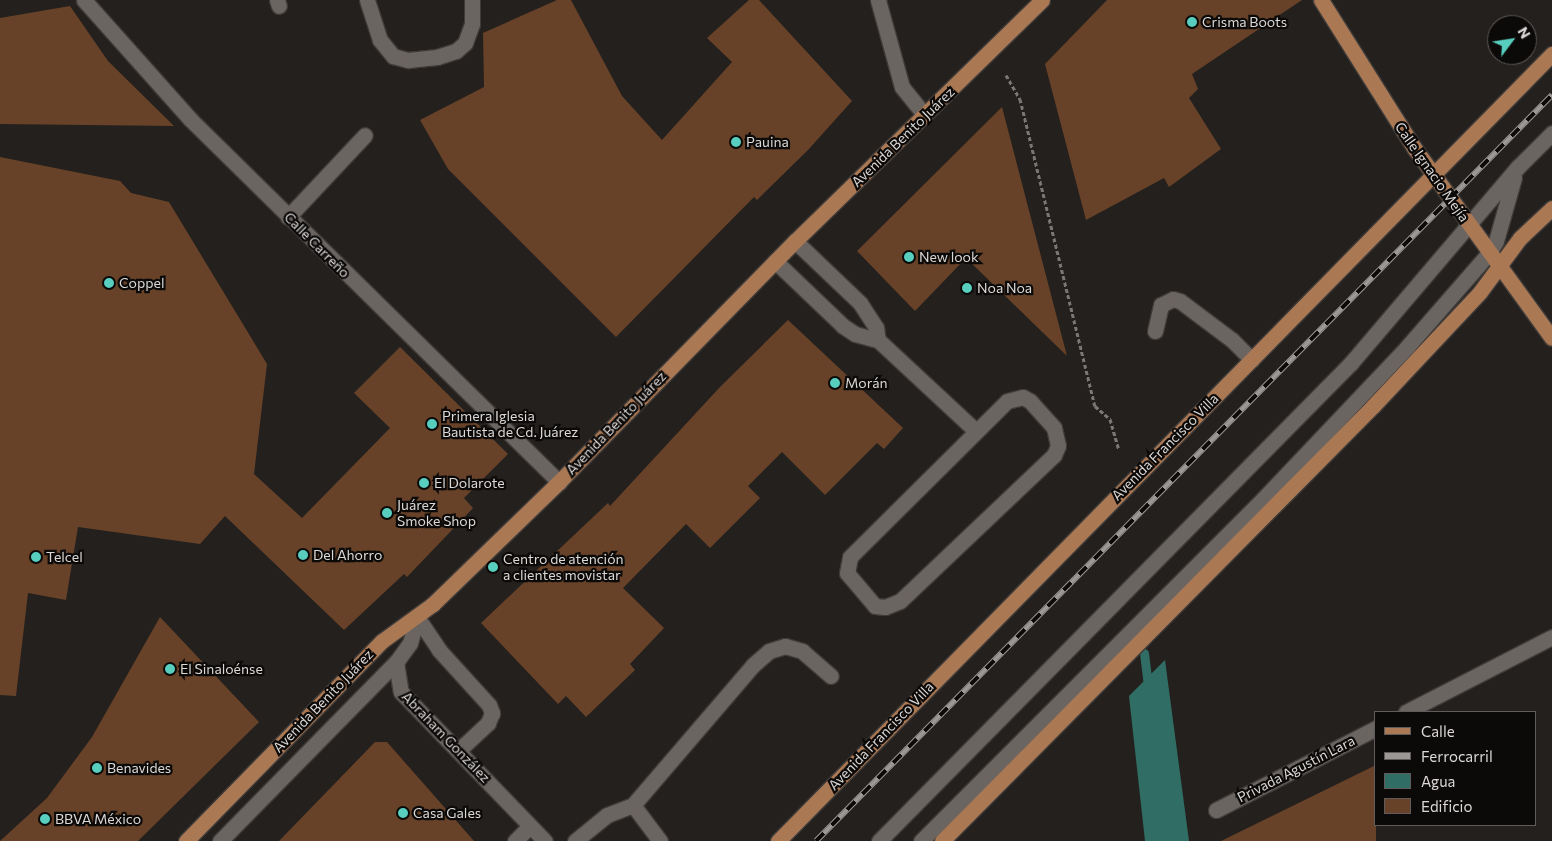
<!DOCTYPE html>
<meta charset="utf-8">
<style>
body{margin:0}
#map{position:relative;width:1552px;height:841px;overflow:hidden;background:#24201d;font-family:Commissioner,sans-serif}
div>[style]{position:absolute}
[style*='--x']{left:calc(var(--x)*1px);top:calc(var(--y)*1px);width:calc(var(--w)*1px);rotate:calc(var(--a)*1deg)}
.water>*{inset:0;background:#2f6d65}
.stream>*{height:9px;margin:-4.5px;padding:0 4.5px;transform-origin:4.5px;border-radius:4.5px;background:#2f6d65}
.building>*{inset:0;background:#674228}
.path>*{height:3px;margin-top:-1.5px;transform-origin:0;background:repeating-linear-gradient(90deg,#7a7774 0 4px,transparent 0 6.5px)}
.roads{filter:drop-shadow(1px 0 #3e3b39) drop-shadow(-1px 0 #3e3b39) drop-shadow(0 1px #3e3b39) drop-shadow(0 -1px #3e3b39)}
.minor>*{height:15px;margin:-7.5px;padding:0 7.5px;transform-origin:7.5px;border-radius:7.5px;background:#6b6562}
.major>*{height:15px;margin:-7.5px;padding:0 7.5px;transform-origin:7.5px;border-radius:7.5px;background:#ab7854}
.rail>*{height:5.5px;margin-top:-2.75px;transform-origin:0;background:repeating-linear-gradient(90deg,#0c0a09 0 11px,#9b9896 0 22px);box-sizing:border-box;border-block:1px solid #9b9896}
.dots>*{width:14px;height:14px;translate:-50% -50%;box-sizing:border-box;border:2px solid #0c0a09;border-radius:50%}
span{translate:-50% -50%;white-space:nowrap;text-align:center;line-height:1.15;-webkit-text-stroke:4.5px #0c0a09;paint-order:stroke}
.poi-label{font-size:14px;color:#dbd8d6}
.left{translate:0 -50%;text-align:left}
.street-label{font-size:14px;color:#dbd8d6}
.legend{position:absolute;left:1374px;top:711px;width:162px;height:115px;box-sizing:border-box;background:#0c0a09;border:1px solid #5f5c5b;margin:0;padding:6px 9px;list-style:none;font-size:15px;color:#dbd8d6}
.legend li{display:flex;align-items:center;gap:10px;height:25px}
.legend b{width:25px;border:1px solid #5f5c5b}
.north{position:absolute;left:1487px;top:15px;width:50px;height:50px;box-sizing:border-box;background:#0c0a09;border:1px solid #5f5c5b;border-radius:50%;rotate:59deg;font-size:14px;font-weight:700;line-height:20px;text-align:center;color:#dbd8d6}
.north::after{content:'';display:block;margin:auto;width:18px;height:22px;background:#58cebf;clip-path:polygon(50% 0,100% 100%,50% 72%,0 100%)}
</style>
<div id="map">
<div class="water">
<i style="clip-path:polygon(1165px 660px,1189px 841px,1145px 841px,1129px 696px)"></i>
</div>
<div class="stream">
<i style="--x:1144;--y:653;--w:35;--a:83"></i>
</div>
<div class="building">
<i style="clip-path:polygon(557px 0,571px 0,622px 96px,662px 140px,732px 62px,707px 38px,749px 0,759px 0,852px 101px,808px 150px,757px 200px,754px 197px,616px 337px,448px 169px,420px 120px,484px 87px,483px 33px)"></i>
<i style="clip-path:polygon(1107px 0,1302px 0,1192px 74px,1198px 89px,1189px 98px,1221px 149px,1169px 187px,1164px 178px,1086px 220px,1045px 64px)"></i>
<i style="clip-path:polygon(70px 6px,108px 61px,174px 126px,0 124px,0 18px)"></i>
<i style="clip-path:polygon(1002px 107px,1067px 356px,966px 258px,915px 311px,857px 251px)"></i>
<i style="clip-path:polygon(0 157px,120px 181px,131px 193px,169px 202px,267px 364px,254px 474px,302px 518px,390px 428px,354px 393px,400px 347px,508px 454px,464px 498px,473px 508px,407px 577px,404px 574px,344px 630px,225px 516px,200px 544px,78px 527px,66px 600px,28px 593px,16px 696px,0 695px)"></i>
<i style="clip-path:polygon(788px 320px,903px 428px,884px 449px,877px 443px,825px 495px,782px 452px,748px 486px,760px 498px,710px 548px,686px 524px,623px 588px,664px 628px,630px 664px,635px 670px,586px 717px,566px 696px,558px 704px,481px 623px,608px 503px,610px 506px,720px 387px)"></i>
<i style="clip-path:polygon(160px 617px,259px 722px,138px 841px,0 841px,47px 798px,92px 737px)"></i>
<i style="clip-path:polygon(375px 742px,387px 742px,474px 841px,279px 841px)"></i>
<i style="clip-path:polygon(1376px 765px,1376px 841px,1221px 841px)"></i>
</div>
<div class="path">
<i style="--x:1006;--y:75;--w:28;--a:60"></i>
<i style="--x:1020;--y:99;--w:316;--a:76.3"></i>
<i style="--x:1095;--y:406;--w:20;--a:41"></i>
<i style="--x:1110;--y:419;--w:32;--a:74"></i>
</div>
<div class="roads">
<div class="minor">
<i style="--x:84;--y:0;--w:159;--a:48.3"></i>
<i style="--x:190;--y:119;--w:518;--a:44.53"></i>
<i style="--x:277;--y:0;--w:6;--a:72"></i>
<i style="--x:367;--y:0;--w:42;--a:72"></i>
<i style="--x:380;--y:40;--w:21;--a:51"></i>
<i style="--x:393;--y:56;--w:16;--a:15"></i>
<i style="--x:408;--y:60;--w:29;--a:-6"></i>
<i style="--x:437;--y:57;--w:20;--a:-18"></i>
<i style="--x:456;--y:51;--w:12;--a:-42"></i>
<i style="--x:465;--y:43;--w:20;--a:-70"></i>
<i style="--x:472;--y:24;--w:24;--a:-90"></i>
<i style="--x:878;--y:0;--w:90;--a:74.6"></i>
<i style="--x:902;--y:87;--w:36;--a:51"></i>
<i style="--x:288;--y:217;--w:112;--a:-46.8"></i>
<i style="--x:795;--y:241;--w:90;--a:43.6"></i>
<i style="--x:860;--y:303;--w:30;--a:57"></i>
<i style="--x:876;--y:328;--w:12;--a:81"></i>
<i style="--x:878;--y:340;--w:134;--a:42.9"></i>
<i style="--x:775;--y:261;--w:94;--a:43.7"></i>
<i style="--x:843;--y:326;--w:14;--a:34"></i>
<i style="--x:855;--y:334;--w:24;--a:15"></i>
<i style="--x:1155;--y:331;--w:27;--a:-77"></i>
<i style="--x:1161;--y:305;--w:13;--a:-27"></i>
<i style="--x:1173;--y:299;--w:7;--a:16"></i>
<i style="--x:1180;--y:301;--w:65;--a:36.9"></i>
<i style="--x:1232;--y:340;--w:28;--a:45"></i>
<i style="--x:1023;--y:397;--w:8;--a:30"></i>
<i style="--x:1030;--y:401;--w:36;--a:48"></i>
<i style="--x:1054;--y:428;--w:18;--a:77"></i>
<i style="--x:1058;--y:446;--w:10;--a:114"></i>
<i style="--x:1054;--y:455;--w:212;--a:136.5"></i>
<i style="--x:900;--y:601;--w:16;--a:158"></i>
<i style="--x:885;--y:607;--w:10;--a:-174"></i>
<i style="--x:875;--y:606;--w:43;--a:-130.3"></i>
<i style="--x:847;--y:573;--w:16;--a:-79"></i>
<i style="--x:850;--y:557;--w:221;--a:-44.8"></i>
<i style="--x:1007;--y:401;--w:16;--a:-14"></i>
<i style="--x:417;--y:617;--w:27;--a:105"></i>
<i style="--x:410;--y:643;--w:24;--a:126"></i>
<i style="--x:396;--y:662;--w:30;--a:81"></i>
<i style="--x:401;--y:692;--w:207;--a:46"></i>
<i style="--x:417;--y:617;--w:40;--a:56"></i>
<i style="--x:439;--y:650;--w:74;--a:47.7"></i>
<i style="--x:489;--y:705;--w:9;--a:69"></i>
<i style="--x:492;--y:713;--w:11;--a:112"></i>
<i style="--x:488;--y:723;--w:40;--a:137"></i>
<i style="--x:1406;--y:712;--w:164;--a:-27.2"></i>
<i style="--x:633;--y:805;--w:45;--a:53.1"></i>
<i style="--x:1216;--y:810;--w:180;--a:-27.1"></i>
<i style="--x:220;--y:841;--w:251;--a:-45.5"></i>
<i style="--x:515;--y:841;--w:21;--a:-45"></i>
<i style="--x:575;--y:841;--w:41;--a:-39.1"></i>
<i style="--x:607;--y:815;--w:28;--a:-21"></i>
<i style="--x:633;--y:805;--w:184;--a:-49.4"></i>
<i style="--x:753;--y:665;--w:21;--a:-41"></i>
<i style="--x:769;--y:651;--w:17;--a:-17"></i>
<i style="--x:785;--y:646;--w:18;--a:16"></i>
<i style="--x:802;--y:651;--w:38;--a:41"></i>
<i style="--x:879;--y:841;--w:672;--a:-45.36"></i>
<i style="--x:1351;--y:363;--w:257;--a:-49.6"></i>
<i style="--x:1518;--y:167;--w:48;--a:-45"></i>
<i style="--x:921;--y:841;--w:484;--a:-45"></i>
<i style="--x:1263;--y:499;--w:209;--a:-46.5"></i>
<i style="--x:1407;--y:347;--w:125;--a:-48.9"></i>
<i style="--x:1489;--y:253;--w:14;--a:-60"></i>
<i style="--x:1496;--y:241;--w:66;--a:-74.1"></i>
</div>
<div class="major">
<i style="--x:1321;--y:0;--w:176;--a:57.8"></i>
<i style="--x:1415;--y:149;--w:233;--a:54.1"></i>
<i style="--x:186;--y:841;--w:280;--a:-45.6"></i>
<i style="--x:382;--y:641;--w:63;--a:-36"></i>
<i style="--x:433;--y:604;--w:175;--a:-44.1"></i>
<i style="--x:559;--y:482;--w:337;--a:-45.6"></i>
<i style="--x:795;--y:241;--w:345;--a:-44.3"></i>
<i style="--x:778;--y:841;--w:1104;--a:-45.48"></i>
<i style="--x:942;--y:841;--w:612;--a:-45.26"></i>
<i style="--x:1373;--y:406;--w:156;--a:-46.8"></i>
<i style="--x:1480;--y:292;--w:67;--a:-53.5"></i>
<i style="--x:1520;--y:238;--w:44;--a:-43.2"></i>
</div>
</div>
<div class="rail">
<i style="--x:816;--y:841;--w:1048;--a:-45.39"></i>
</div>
<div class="dots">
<i style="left:1192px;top:22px;background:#58cebf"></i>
<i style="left:736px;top:142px;background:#58cebf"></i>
<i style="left:909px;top:257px;background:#58cebf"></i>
<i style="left:109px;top:283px;background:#58cebf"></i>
<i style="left:967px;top:288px;background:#58cebf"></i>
<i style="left:835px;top:383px;background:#58cebf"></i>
<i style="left:432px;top:424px;background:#58cebf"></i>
<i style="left:424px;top:483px;background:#58cebf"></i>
<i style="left:387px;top:513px;background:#58cebf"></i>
<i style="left:303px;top:555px;background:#58cebf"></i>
<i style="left:36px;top:557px;background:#58cebf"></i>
<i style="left:493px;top:567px;background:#58cebf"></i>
<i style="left:170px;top:669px;background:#58cebf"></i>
<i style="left:97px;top:768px;background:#58cebf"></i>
<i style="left:403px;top:813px;background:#58cebf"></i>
<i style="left:45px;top:819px;background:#58cebf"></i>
</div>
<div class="poi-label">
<span class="left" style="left:1202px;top:22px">Crisma Boots</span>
<span class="left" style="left:746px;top:142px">Pauina</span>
<span class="left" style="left:919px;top:257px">New look</span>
<span class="left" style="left:119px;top:283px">Coppel</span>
<span class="left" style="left:977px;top:288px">Noa Noa</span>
<span class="left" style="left:845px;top:383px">Morán</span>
<span class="left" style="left:442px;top:424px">Primera Iglesia<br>Bautista de Cd. Juárez</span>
<span class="left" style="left:434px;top:483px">El Dolarote</span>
<span class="left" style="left:397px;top:513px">Juárez<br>Smoke Shop</span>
<span class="left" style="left:313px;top:555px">Del Ahorro</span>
<span class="left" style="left:46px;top:557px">Telcel</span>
<span class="left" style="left:503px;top:567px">Centro de atención<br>a clientes movistar</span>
<span class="left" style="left:180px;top:669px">El Sinaloénse</span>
<span class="left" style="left:107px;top:768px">Benavides</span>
<span class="left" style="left:413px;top:813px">Casa Gales</span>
<span class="left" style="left:55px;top:819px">BBVA México</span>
</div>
<div class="street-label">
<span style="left:903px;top:137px;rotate:-44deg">Avenida Benito Juárez</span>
<span style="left:1432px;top:172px;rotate:55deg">Calle Ignacio Mejía</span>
<span style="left:317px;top:245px;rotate:45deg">Calle Carreño</span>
<span style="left:616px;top:423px;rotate:-46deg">Avenida Benito Juárez</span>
<span style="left:1165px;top:447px;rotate:-45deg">Avenida Francisco Villa</span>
<span style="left:323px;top:701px;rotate:-46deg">Avenida Benito Juárez</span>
<span style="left:881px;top:736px;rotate:-46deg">Avenida Francisco Villa</span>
<span style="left:446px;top:737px;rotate:46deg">Abraham González</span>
<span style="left:1296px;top:769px;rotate:-27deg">Privada Agustín Lara</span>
</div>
<ul class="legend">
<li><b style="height:6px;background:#ab7854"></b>Calle</li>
<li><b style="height:6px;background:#9b9896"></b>Ferrocarril</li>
<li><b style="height:14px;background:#2f6d65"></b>Agua</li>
<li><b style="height:14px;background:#674228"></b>Edificio</li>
</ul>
<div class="north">N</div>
</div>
